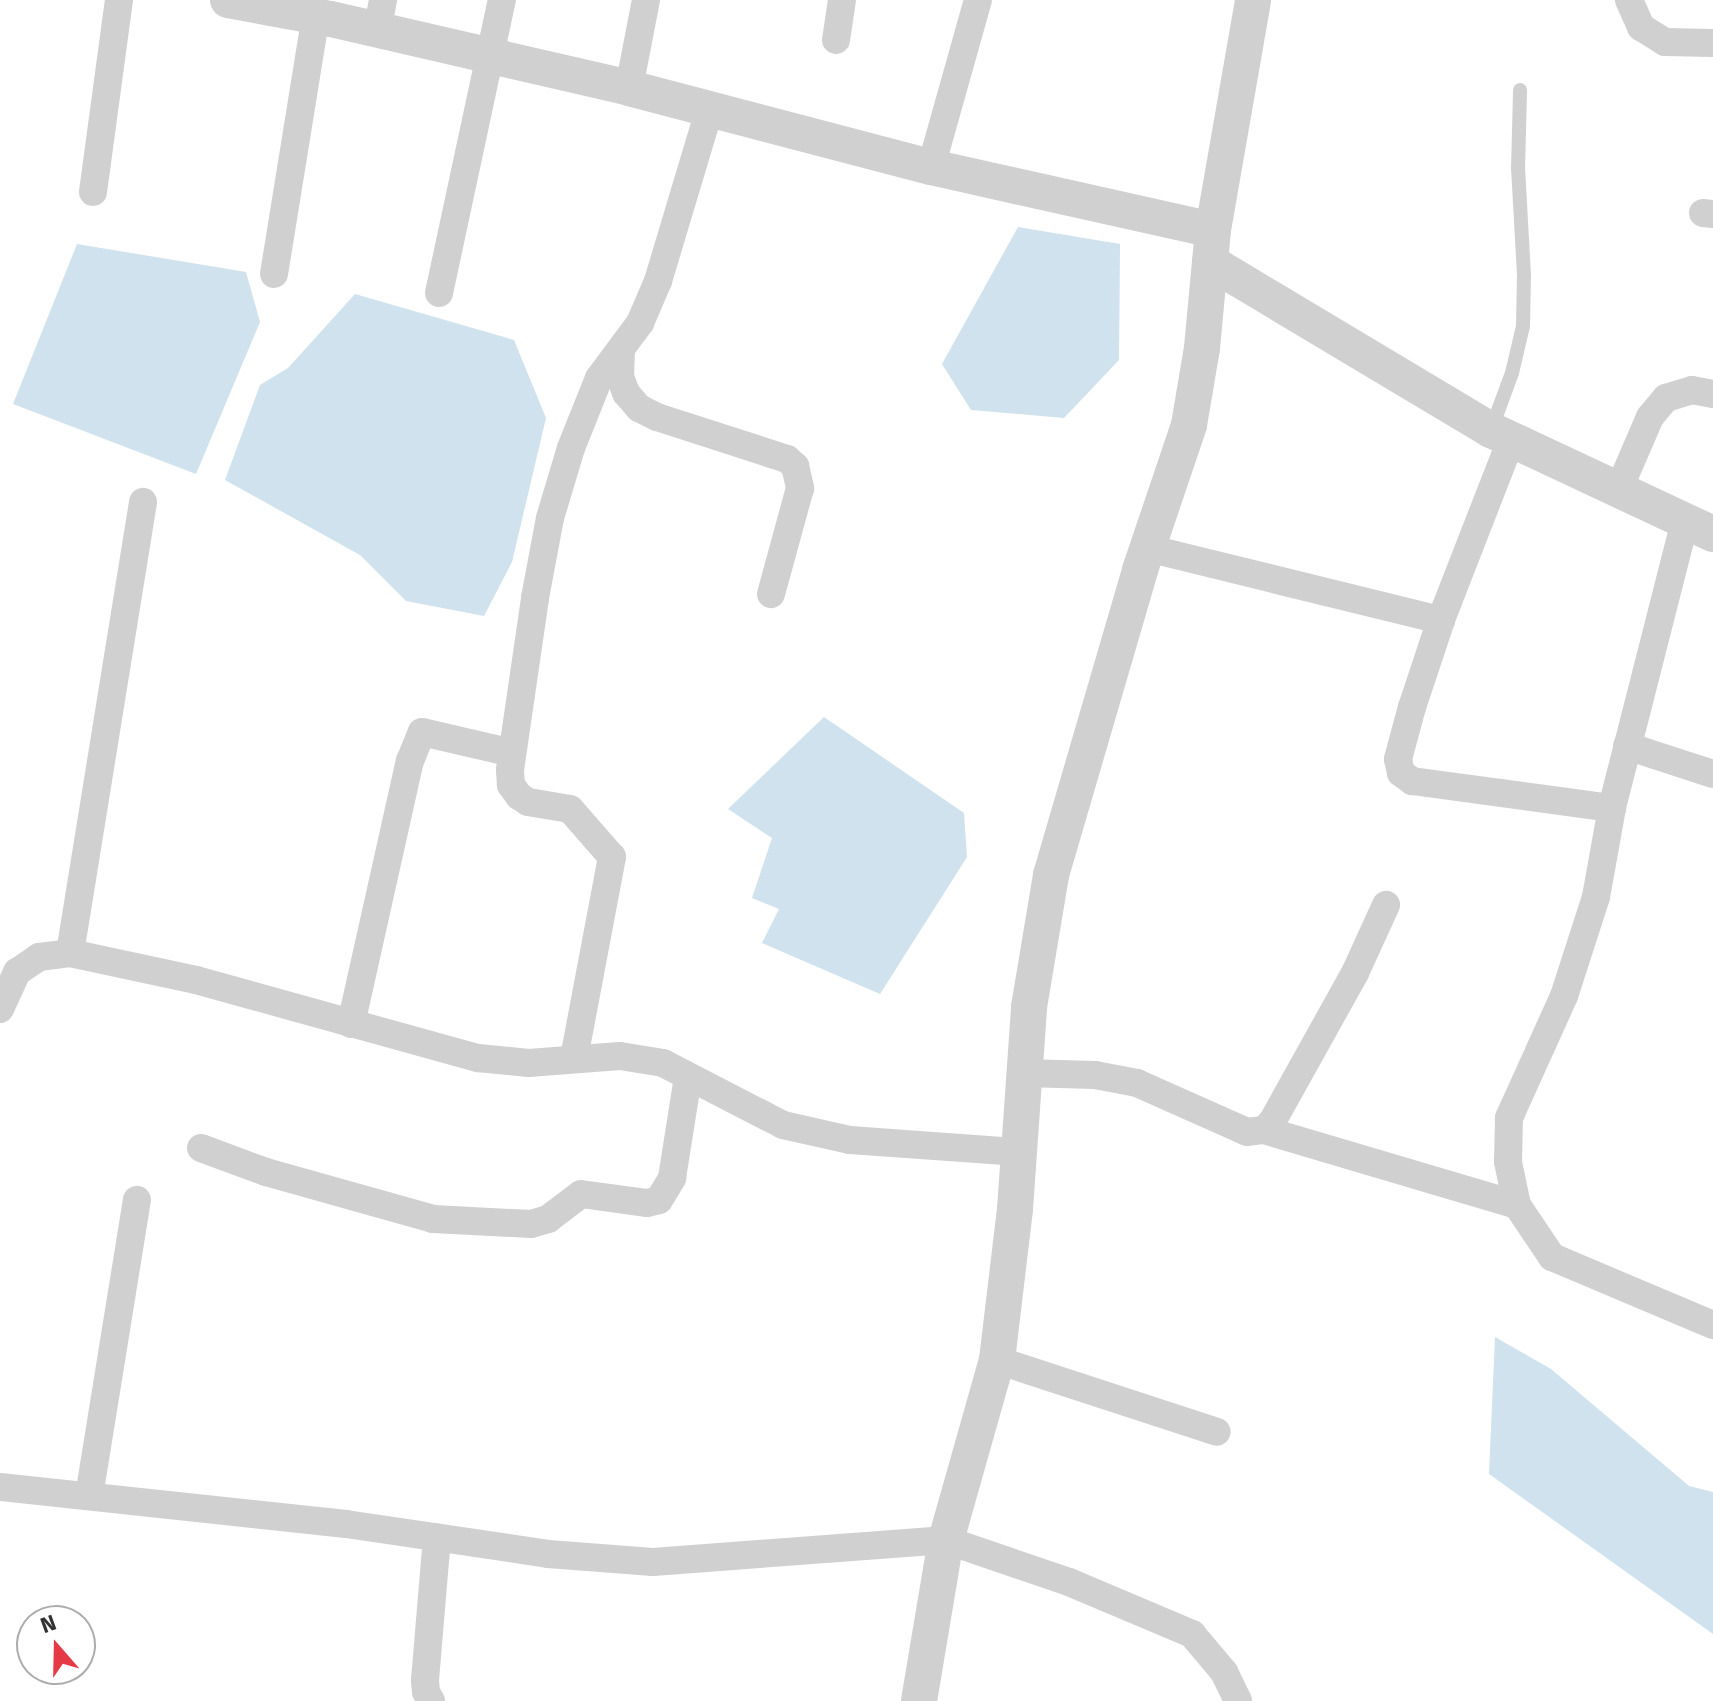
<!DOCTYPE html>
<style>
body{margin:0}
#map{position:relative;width:1713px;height:1701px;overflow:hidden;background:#fff;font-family:"Fira Sans",sans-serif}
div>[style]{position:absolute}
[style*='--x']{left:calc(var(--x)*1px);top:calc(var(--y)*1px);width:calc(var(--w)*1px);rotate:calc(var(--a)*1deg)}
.water>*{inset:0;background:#cfe2ee}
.service>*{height:14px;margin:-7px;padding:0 7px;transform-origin:7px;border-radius:7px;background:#d0d0d0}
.minor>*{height:28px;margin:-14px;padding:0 14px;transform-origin:14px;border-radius:14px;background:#d0d0d0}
.tertiary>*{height:36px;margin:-18px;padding:0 18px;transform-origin:18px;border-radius:18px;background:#d0d0d0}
span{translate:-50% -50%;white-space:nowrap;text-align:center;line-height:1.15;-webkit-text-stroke:8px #fff;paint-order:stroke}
.north{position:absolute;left:16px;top:1605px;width:80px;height:80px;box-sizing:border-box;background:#fff;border:2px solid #adadad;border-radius:50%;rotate:340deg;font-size:22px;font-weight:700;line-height:32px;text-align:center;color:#333}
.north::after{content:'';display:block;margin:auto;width:28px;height:36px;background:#e63946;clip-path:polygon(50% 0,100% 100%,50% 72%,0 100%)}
</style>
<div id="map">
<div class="water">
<i style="clip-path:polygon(1018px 227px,1120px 244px,1119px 360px,1064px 418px,971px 410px,942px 364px)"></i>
<i style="clip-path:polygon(77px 244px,246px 272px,260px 322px,196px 474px,13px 404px)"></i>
<i style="clip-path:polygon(355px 294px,514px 340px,546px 418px,512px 562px,484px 616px,406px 601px,360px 555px,225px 480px,260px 385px,288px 368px)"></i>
<i style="clip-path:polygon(824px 717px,964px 813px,967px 857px,880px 994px,762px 943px,779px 909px,752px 898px,772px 838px,728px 809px)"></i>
<i style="clip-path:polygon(1495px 1337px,1551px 1369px,1689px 1486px,1713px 1492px,1713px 1634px,1489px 1474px)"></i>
</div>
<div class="service">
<i style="--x:1491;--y:430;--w:61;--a:-69.8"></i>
<i style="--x:1512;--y:373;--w:48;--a:-76.8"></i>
<i style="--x:1523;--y:326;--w:51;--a:-88.9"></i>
<i style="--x:1524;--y:275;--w:106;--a:-93.2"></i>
<i style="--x:1518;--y:169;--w:79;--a:-88.5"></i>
</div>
<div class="minor">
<i style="--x:1629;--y:0;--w:30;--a:66"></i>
<i style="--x:1641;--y:27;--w:28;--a:32"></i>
<i style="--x:1665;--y:42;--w:48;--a:1.2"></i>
<i style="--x:377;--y:31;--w:32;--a:-79"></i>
<i style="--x:836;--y:40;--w:40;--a:-81.5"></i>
<i style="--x:629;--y:88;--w:90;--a:-79.1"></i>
<i style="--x:931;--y:167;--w:173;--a:-74.3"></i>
<i style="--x:93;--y:192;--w:194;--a:-82.3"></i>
<i style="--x:1703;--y:213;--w:10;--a:6"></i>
<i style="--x:274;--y:274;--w:261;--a:-80.8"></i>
<i style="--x:439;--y:293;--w:300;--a:-77.9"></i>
<i style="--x:621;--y:350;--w:27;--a:92"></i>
<i style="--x:620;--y:377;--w:17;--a:69"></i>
<i style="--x:626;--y:393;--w:20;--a:49"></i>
<i style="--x:639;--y:408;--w:20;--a:27"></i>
<i style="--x:657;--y:417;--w:137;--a:17.9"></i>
<i style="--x:787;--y:459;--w:11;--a:41"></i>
<i style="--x:795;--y:466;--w:23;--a:77"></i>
<i style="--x:800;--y:488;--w:110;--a:105.3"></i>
<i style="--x:1511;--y:440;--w:193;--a:111.3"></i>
<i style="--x:1441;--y:620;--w:92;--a:108.4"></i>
<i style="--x:1412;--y:707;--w:54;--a:105.1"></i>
<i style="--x:1398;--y:759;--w:14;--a:78"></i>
<i style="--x:1401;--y:773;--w:14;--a:36"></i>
<i style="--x:1412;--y:781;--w:202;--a:7.7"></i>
<i style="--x:1619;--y:489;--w:78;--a:-66.7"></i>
<i style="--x:1650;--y:417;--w:25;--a:-50"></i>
<i style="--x:1666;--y:398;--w:27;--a:-17"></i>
<i style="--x:1692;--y:390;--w:21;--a:11"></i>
<i style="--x:1685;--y:521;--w:296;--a:104.3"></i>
<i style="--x:1612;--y:808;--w:90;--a:100.2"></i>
<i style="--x:1596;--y:897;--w:104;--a:107.9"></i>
<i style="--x:1564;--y:996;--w:134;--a:114.3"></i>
<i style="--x:1509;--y:1118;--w:44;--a:91.3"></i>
<i style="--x:1508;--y:1162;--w:44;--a:78.2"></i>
<i style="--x:1517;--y:1205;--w:63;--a:56.1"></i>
<i style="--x:1552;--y:1257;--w:175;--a:22.9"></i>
<i style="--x:1147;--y:548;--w:303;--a:13.8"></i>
<i style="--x:1627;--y:746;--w:90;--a:18"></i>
<i style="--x:70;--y:953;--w:457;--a:-80.8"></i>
<i style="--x:0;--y:1009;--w:41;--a:-65.3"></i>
<i style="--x:17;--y:972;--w:27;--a:-34"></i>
<i style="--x:39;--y:957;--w:31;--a:-7"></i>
<i style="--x:70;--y:953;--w:129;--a:12.1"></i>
<i style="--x:196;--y:980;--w:293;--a:15.5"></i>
<i style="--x:478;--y:1058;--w:51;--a:5.6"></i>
<i style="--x:529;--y:1063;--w:91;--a:-4.4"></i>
<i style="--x:620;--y:1056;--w:44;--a:9.2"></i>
<i style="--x:663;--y:1063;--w:135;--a:27.3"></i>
<i style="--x:783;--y:1125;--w:69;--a:12.6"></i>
<i style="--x:850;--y:1140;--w:166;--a:4.1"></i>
<i style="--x:351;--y:1024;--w:270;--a:-77.4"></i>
<i style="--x:410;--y:761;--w:31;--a:-68"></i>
<i style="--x:422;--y:732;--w:92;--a:13.1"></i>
<i style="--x:574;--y:1058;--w:205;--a:-79.3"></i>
<i style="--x:612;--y:857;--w:64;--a:-131.2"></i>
<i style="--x:570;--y:809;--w:43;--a:-170.5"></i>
<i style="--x:528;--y:802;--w:11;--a:-146"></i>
<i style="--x:519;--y:796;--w:14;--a:-126"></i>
<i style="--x:511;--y:785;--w:15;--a:-94"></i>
<i style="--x:510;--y:770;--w:174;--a:-81.7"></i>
<i style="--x:535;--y:598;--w:81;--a:-79.4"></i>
<i style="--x:550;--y:518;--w:73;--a:-73.3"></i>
<i style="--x:571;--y:448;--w:75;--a:-68.2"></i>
<i style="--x:599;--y:378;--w:69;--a:-53.3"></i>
<i style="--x:640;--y:323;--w:46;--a:-66.8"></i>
<i style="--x:658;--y:281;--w:181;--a:-73.3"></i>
<i style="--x:1023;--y:1073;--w:72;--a:1.6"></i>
<i style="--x:1095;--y:1075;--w:43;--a:10.8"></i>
<i style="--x:1137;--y:1083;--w:120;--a:24"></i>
<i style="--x:1247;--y:1132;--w:17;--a:-7"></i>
<i style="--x:1264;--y:1130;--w:11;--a:-45"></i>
<i style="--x:1272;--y:1122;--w:171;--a:-60.9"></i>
<i style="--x:1355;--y:973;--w:75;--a:-65.5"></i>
<i style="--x:1264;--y:1130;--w:264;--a:16.5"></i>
<i style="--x:201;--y:1148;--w:69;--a:20.3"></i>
<i style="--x:266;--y:1172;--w:173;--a:15.7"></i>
<i style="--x:433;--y:1219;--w:98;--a:2.9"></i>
<i style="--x:531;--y:1224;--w:18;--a:-16"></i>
<i style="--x:548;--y:1219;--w:41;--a:-37.1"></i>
<i style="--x:581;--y:1194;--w:67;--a:7.8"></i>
<i style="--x:647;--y:1203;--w:12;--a:-14"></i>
<i style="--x:659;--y:1200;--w:26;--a:-59"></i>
<i style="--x:672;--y:1178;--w:102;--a:-81"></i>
<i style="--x:997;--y:1360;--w:231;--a:18.1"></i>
<i style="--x:0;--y:1487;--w:348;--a:6.1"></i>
<i style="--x:346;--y:1524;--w:204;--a:8.4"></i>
<i style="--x:548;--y:1554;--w:105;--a:4.4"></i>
<i style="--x:653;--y:1562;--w:294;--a:-4.3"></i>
<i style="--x:946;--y:1540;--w:130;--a:18.9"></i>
<i style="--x:1069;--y:1582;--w:134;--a:22.9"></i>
<i style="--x:1192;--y:1634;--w:50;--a:49.9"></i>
<i style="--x:1224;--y:1672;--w:32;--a:64"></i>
<i style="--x:89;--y:1496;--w:300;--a:-80.8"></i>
<i style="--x:431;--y:1701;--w:10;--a:-119"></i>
<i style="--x:426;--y:1692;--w:12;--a:-95"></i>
<i style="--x:425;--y:1680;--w:143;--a:-85.2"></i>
</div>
<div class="tertiary">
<i style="--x:228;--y:0;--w:105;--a:10.5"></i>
<i style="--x:331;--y:19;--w:306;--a:13"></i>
<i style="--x:629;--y:88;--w:312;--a:14.7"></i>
<i style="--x:931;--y:167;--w:289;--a:12.6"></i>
<i style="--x:1210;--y:262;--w:327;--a:30.9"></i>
<i style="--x:1491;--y:430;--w:245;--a:25.1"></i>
<i style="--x:919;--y:1701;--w:163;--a:-80.5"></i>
<i style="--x:946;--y:1540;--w:187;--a:-74.2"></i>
<i style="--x:997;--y:1360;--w:152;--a:-83.2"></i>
<i style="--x:1015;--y:1209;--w:202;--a:-86"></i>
<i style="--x:1029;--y:1007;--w:134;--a:-80.5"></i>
<i style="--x:1051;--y:875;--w:318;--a:-73.7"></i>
<i style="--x:1140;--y:570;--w:153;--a:-71.3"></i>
<i style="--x:1189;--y:425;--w:78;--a:-80.4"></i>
<i style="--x:1202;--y:348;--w:119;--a:-84.7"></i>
<i style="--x:1213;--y:230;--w:233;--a:-80.1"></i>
</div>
<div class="north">N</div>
</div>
